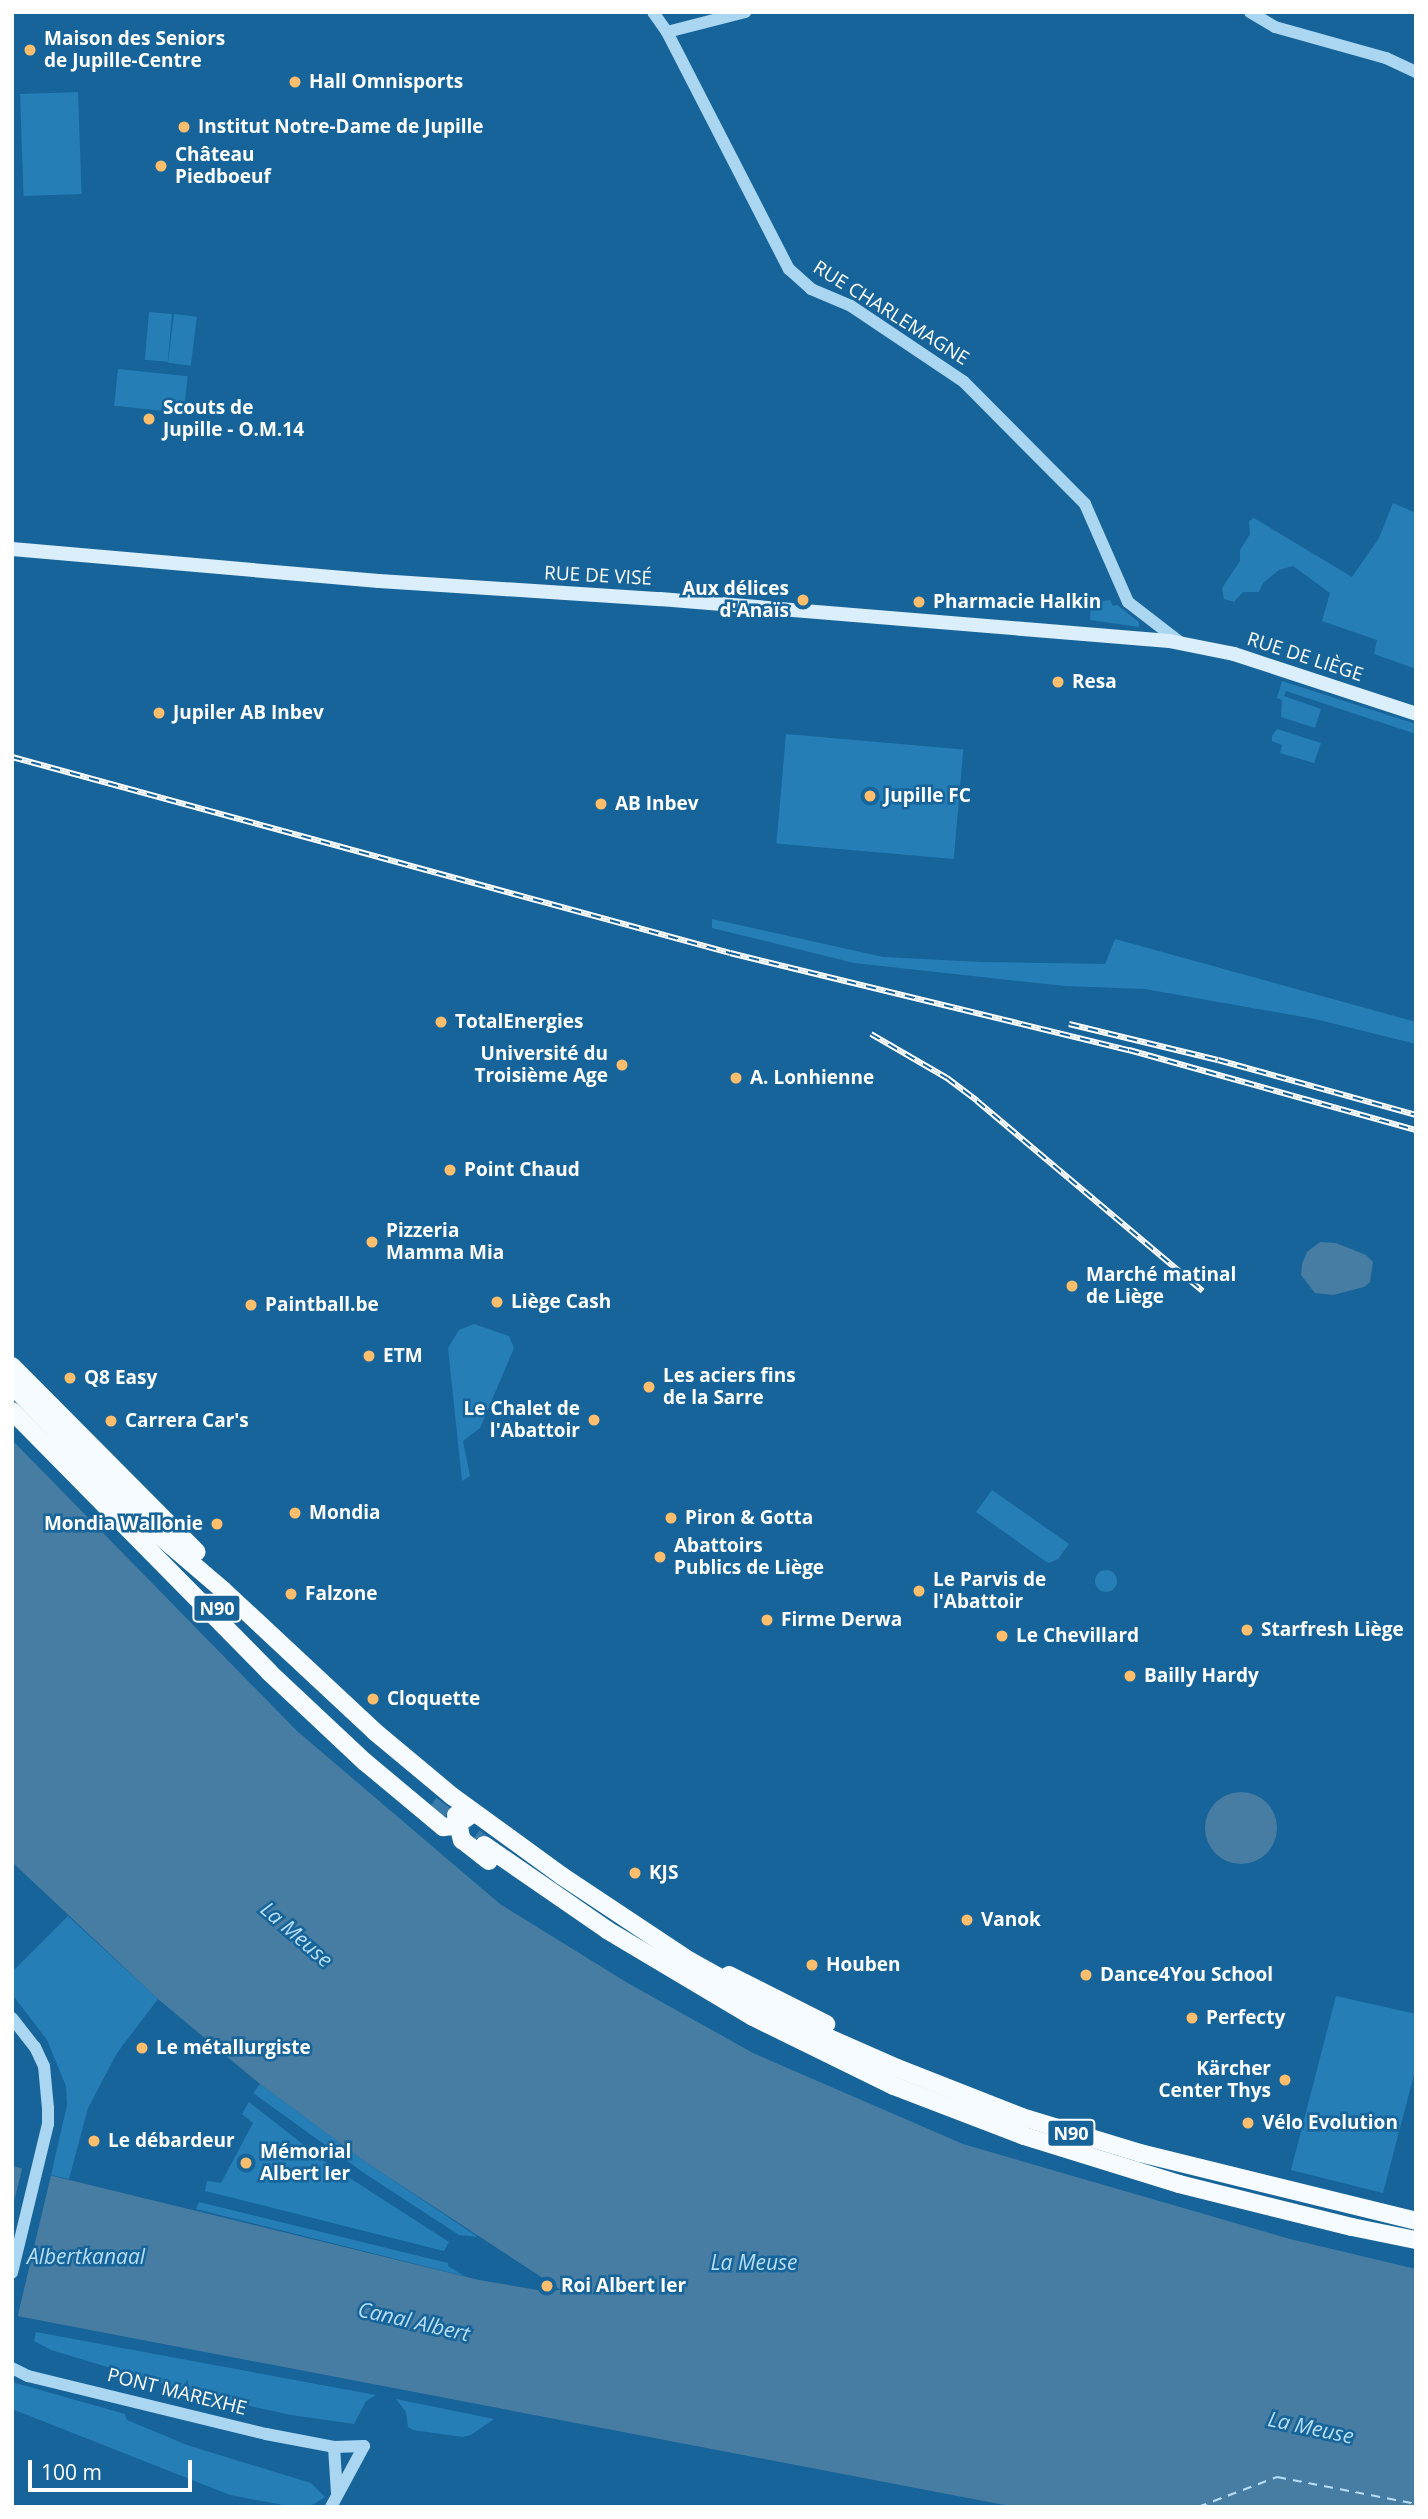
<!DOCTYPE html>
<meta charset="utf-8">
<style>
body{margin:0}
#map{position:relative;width:1428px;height:2519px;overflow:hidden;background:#16649a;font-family:"Open Sans",sans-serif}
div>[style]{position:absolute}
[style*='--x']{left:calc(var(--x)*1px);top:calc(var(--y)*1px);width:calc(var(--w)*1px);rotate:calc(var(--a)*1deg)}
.green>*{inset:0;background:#267eb6;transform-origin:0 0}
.round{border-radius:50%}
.water>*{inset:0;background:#487da3}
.pier>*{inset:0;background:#16649a}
.ferry>*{height:2px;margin-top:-1px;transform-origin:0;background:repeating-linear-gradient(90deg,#b8dff9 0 9px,transparent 0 16px)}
.primary-tunnel>*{height:18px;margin-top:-9px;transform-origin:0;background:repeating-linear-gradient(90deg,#397ba9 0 18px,transparent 0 27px)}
.tertiary>*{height:12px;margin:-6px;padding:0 6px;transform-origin:6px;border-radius:6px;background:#abd6f2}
.secondary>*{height:14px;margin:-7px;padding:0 7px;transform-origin:7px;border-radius:7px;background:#daeefc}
.primary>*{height:18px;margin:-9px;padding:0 9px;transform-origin:9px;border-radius:9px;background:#f6fbff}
.rail>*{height:6px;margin-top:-3px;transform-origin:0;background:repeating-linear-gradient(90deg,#16649a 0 10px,#fff 0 20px);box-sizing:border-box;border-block:2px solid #fff}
.dots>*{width:19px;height:19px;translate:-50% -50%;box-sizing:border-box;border:4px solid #16649a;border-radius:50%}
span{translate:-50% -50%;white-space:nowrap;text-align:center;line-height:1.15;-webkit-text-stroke:5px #16649a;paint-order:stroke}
.shield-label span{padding:2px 5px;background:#16649a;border:2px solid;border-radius:5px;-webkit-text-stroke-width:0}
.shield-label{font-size:18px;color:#fff;font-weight:700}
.poi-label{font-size:19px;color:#fff;font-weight:700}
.left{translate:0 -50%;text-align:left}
.right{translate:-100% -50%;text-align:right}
.street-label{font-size:19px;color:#fff}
.water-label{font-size:21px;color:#b8dff9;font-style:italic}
.frame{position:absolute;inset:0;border:14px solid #fff;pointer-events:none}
.scale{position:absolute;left:28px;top:2460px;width:164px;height:32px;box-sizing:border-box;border:4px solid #fff;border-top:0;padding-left:9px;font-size:21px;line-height:24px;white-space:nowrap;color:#fff;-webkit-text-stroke:5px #16649a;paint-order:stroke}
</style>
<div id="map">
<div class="green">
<i style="left:78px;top:92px;width:102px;height:58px;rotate:88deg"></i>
<i style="left:149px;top:312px;width:23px;height:48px;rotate:5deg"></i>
<i style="left:174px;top:314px;width:23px;height:49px;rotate:7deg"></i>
<i style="left:118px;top:369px;width:70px;height:37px;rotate:6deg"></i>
<i style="clip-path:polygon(1393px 503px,1416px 513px,1416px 669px,1374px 654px,1377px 640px,1322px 621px,1330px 593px,1293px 566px,1279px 570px,1263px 583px,1259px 592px,1243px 592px,1234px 602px,1224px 599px,1222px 588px,1240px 561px,1240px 550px,1250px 534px,1249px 521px,1254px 518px,1352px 577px,1379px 538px)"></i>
<i style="clip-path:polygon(1110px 600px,1113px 606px,1117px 605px,1139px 622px,1139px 627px,1090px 620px,1091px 603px)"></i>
<i style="clip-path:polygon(1282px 681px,1416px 724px,1416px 734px,1286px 691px,1284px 696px,1321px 709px,1315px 728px,1281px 717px,1282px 700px,1277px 698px)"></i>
<i style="clip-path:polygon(1277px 729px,1321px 743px,1314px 763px,1280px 753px,1282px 745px,1272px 741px,1272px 736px)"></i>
<i style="left:786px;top:734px;width:178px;height:110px;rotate:5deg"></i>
<i style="clip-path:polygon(712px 919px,883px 957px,982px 962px,1105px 964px,1115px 939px,1416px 1022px,1416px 1044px,1315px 1019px,1145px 989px,1065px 986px,854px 963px,712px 928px)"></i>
<i style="clip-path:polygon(474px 1324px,509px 1336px,514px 1348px,480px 1428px,463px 1441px,470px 1476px,462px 1481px,448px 1348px,459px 1330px)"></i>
<i style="clip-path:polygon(992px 1490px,1069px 1544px,1058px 1559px,1049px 1563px,1045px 1561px,976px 1512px)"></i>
<i class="round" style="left:1095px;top:1570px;width:22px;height:22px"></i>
<i style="clip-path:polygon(68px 1916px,158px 1999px,117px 2053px,88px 2108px,69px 2179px,51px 2175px,67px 2105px,66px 2086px,47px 2040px,12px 1994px,12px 1972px)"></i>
<i style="clip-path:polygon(1336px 1996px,1416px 2014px,1416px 2067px,1383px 2193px,1291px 2170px)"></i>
<i style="clip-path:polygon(260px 2084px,367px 2163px,478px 2237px,459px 2235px,364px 2173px,253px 2093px)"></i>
<i style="clip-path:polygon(249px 2102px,328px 2164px,449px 2242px,444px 2251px,205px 2191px,207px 2181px,221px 2183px,253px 2123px,242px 2114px)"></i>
<i style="clip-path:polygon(199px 2202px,448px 2263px,448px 2266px,464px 2276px,196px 2209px)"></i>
<i style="clip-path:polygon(36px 2332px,376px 2395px,366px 2401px,354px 2424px,291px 2415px,204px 2396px,51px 2350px,34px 2341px)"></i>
<i style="clip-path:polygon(12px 2382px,125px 2414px,127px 2420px,187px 2445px,311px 2483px,325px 2497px,309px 2507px,294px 2507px,230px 2495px,12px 2409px)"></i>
<i style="clip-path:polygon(396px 2399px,494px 2419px,471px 2435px,463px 2437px,413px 2430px,408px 2427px,406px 2412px)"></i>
</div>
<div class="water">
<i style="clip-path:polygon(1320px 1242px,1336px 1243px,1366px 1255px,1373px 1262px,1370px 1282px,1364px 1287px,1333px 1295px,1315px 1293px,1301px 1275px,1302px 1264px,1307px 1252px)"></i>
<i style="clip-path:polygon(12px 1440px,297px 1731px,500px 1904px,626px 1982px,753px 2053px,963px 2144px,1290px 2239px,1416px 2269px,1416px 2507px,1015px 2507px,12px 2315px,12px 2166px,479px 2280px,543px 2291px,561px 2290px,367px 2163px,260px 2084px,158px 1999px,12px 1862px)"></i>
<i class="round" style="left:1205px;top:1792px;width:72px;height:72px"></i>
</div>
<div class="pier">
<i style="clip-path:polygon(23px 2165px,52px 2171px,17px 2319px,12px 2319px,12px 2209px)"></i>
</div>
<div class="ferry">
<i style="--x:1198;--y:2507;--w:85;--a:-20.8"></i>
<i style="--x:1277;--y:2477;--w:142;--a:11"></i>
</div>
<div class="primary-tunnel">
<i style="--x:431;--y:1805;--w:66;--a:37"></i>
</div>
<div class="tertiary">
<i style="--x:653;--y:12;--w:24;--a:55"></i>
<i style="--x:667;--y:32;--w:267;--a:62.8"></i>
<i style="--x:789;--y:269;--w:30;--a:42"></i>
<i style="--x:811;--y:289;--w:43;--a:23"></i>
<i style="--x:851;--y:306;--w:136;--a:33.9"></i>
<i style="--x:964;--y:382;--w:172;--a:45.2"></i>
<i style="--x:1085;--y:504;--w:107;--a:66.3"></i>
<i style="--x:1128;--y:602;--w:67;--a:37.7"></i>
<i style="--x:1250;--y:12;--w:29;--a:31"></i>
<i style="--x:1275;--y:27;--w:115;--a:15.6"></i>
<i style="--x:1386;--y:58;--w:33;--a:25"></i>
<i style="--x:667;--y:32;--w:81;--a:-14.4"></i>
<i style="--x:12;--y:2018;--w:37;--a:52"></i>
<i style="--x:35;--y:2047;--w:21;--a:65"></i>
<i style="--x:44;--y:2066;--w:42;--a:84.6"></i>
<i style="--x:48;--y:2108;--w:16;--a:90"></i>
<i style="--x:48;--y:2124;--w:153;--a:103.6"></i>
<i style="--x:12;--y:2368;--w:18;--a:27"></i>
<i style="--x:28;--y:2376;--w:245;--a:13.7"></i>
<i style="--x:266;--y:2434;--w:69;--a:10.8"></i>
<i style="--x:334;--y:2447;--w:30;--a:-2"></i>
<i style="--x:364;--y:2446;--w:69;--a:118.4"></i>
<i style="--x:334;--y:2447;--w:47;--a:86.3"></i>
</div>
<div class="secondary">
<i style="--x:12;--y:549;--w:368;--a:5"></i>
<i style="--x:379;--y:581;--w:282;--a:3.7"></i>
<i style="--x:660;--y:599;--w:511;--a:4.72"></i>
<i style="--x:1169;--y:641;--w:66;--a:11.3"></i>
<i style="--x:1234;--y:654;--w:192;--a:18.2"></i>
</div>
<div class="primary">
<i style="--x:12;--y:1366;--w:262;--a:45.2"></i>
<i style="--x:12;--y:1385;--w:197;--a:46.2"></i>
<i style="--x:12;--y:1411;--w:366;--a:45.4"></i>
<i style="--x:269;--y:1672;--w:132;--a:43.2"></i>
<i style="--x:365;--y:1762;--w:102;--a:39.8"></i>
<i style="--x:443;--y:1827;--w:11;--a:-5"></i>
<i style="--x:454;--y:1826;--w:24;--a:-33"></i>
<i style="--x:141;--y:1520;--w:108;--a:40.5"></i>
<i style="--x:223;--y:1590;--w:207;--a:43"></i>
<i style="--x:374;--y:1731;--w:102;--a:39.8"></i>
<i style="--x:452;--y:1796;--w:136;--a:36"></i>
<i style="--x:562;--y:1876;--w:154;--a:33.6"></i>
<i style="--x:690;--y:1961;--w:56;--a:28.9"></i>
<i style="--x:456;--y:1815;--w:26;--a:77"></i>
<i style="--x:462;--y:1840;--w:34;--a:38"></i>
<i style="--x:484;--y:1845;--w:150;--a:34.6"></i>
<i style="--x:607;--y:1930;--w:170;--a:30.8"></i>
<i style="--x:753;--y:2017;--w:157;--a:26.1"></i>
<i style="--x:894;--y:2086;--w:139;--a:21"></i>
<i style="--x:1024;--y:2136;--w:162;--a:17.2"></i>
<i style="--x:1179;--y:2184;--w:178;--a:14"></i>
<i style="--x:1352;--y:2227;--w:65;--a:11.5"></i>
<i style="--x:729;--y:1975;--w:109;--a:26.8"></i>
<i style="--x:725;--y:1988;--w:78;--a:26.6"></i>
<i style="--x:795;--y:2023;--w:111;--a:23.8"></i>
<i style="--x:897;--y:2068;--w:134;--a:21.4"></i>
<i style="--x:1022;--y:2117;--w:123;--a:17"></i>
<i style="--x:1140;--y:2153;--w:284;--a:13.8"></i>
</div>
<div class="rail">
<i style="--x:12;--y:757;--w:744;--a:15.27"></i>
<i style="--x:730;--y:953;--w:411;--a:13.7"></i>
<i style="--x:1129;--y:1050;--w:298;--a:15.6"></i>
<i style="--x:1069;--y:1024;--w:153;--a:13.6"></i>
<i style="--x:1218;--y:1060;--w:205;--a:15.5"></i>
<i style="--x:871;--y:1034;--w:88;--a:30.1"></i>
<i style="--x:947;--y:1078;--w:38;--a:37"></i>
<i style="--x:977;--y:1101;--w:295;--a:40.1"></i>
</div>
<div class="dots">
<i style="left:30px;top:50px;background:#ffbe6c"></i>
<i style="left:295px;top:82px;background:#ffbe6c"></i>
<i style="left:184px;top:127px;background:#ffbe6c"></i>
<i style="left:161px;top:166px;background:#ffbe6c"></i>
<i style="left:149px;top:419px;background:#ffbe6c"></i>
<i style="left:803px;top:600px;background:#ffbe6c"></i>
<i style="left:919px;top:602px;background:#ffbe6c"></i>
<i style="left:1058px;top:682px;background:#ffbe6c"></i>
<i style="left:159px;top:713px;background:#ffbe6c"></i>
<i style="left:870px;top:796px;background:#ffbe6c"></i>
<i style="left:601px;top:804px;background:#ffbe6c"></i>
<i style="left:441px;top:1022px;background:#ffbe6c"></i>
<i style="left:622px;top:1065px;background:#ffbe6c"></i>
<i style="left:736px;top:1078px;background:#ffbe6c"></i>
<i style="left:450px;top:1170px;background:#ffbe6c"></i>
<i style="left:372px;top:1242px;background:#ffbe6c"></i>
<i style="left:1072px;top:1286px;background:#ffbe6c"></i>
<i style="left:497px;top:1302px;background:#ffbe6c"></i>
<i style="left:251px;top:1305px;background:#ffbe6c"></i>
<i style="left:369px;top:1356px;background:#ffbe6c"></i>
<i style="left:70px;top:1378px;background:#ffbe6c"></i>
<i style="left:649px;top:1387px;background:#ffbe6c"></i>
<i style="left:594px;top:1420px;background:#ffbe6c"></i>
<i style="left:111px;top:1421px;background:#ffbe6c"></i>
<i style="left:295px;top:1513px;background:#ffbe6c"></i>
<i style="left:671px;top:1518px;background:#ffbe6c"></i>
<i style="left:217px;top:1524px;background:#ffbe6c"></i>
<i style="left:660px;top:1557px;background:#ffbe6c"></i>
<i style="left:919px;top:1591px;background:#ffbe6c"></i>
<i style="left:291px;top:1594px;background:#ffbe6c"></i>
<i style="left:767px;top:1620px;background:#ffbe6c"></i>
<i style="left:1247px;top:1630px;background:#ffbe6c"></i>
<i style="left:1002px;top:1636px;background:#ffbe6c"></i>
<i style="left:1130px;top:1676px;background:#ffbe6c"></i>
<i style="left:373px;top:1699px;background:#ffbe6c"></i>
<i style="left:635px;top:1873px;background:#ffbe6c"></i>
<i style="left:967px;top:1920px;background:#ffbe6c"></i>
<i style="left:812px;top:1965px;background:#ffbe6c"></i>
<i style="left:1086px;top:1975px;background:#ffbe6c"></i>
<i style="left:1192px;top:2018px;background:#ffbe6c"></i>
<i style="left:142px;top:2048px;background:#ffbe6c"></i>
<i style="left:1285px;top:2080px;background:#ffbe6c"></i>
<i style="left:1248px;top:2123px;background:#ffbe6c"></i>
<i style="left:94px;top:2141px;background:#ffbe6c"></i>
<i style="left:246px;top:2163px;background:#ffbe6c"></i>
<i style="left:547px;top:2286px;background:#ffbe6c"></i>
</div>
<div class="shield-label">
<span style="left:217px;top:1608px">N90</span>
<span style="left:1071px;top:2133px">N90</span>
</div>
<div class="poi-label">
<span class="left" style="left:44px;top:50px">Maison des Seniors<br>de Jupille-Centre</span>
<span class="left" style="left:309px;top:82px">Hall Omnisports</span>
<span class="left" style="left:198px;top:127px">Institut Notre-Dame de Jupille</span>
<span class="left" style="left:175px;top:166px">Château<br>Piedboeuf</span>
<span class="left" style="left:163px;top:419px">Scouts de<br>Jupille - O.M.14</span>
<span class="right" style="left:789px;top:600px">Aux délices<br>d'Anaïs</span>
<span class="left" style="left:933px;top:602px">Pharmacie Halkin</span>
<span class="left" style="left:1072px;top:682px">Resa</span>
<span class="left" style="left:173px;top:713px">Jupiler AB Inbev</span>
<span class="left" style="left:884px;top:796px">Jupille FC</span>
<span class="left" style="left:615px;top:804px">AB Inbev</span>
<span class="left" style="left:455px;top:1022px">TotalEnergies</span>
<span class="right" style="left:608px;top:1065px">Université du<br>Troisième Age</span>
<span class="left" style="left:750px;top:1078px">A. Lonhienne</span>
<span class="left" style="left:464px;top:1170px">Point Chaud</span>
<span class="left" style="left:386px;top:1242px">Pizzeria<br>Mamma Mia</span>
<span class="left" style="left:1086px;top:1286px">Marché matinal<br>de Liège</span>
<span class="left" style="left:511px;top:1302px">Liège Cash</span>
<span class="left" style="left:265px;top:1305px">Paintball.be</span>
<span class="left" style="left:383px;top:1356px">ETM</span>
<span class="left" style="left:663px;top:1387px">Les aciers fins<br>de la Sarre</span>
<span class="left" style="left:84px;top:1378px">Q8 Easy</span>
<span class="right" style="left:580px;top:1420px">Le Chalet de<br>l'Abattoir</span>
<span class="left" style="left:125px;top:1421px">Carrera Car's</span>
<span class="left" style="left:309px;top:1513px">Mondia</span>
<span class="left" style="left:685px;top:1518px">Piron &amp; Gotta</span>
<span class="right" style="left:203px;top:1524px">Mondia Wallonie</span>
<span class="left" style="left:674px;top:1557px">Abattoirs<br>Publics de Liège</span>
<span class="left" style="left:933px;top:1591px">Le Parvis de<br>l'Abattoir</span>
<span class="left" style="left:305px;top:1594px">Falzone</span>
<span class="left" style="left:781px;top:1620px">Firme Derwa</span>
<span class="left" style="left:1261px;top:1630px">Starfresh Liège</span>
<span class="left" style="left:1016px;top:1636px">Le Chevillard</span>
<span class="left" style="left:1144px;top:1676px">Bailly Hardy</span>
<span class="left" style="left:387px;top:1699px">Cloquette</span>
<span class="left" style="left:649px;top:1873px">KJS</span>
<span class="left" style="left:981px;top:1920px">Vanok</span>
<span class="left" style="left:826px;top:1965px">Houben</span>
<span class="left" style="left:1100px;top:1975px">Dance4You School</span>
<span class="left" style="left:1206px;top:2018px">Perfecty</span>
<span class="left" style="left:156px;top:2048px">Le métallurgiste</span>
<span class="right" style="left:1271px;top:2080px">Kärcher<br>Center Thys</span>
<span class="left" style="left:1262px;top:2123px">Vélo Evolution</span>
<span class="left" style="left:108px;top:2141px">Le débardeur</span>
<span class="left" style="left:260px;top:2163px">Mémorial<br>Albert Ier</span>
<span class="left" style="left:561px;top:2286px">Roi Albert Ier</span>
</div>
<div class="street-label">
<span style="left:891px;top:313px;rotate:32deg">RUE CHARLEMAGNE</span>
<span style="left:598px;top:576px;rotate:3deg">RUE DE VISÉ</span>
<span style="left:1305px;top:657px;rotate:18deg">RUE DE LIÈGE</span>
<span style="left:177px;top:2392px;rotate:14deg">PONT MAREXHE</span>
</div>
<div class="water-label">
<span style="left:297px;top:1934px;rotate:41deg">La Meuse</span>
<span style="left:86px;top:2256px">Albertkanaal</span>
<span style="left:754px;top:2262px">La Meuse</span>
<span style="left:414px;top:2321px;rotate:13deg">Canal Albert</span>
<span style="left:1311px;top:2427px;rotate:12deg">La Meuse</span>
</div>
<div class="frame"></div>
<div class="scale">100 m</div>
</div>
